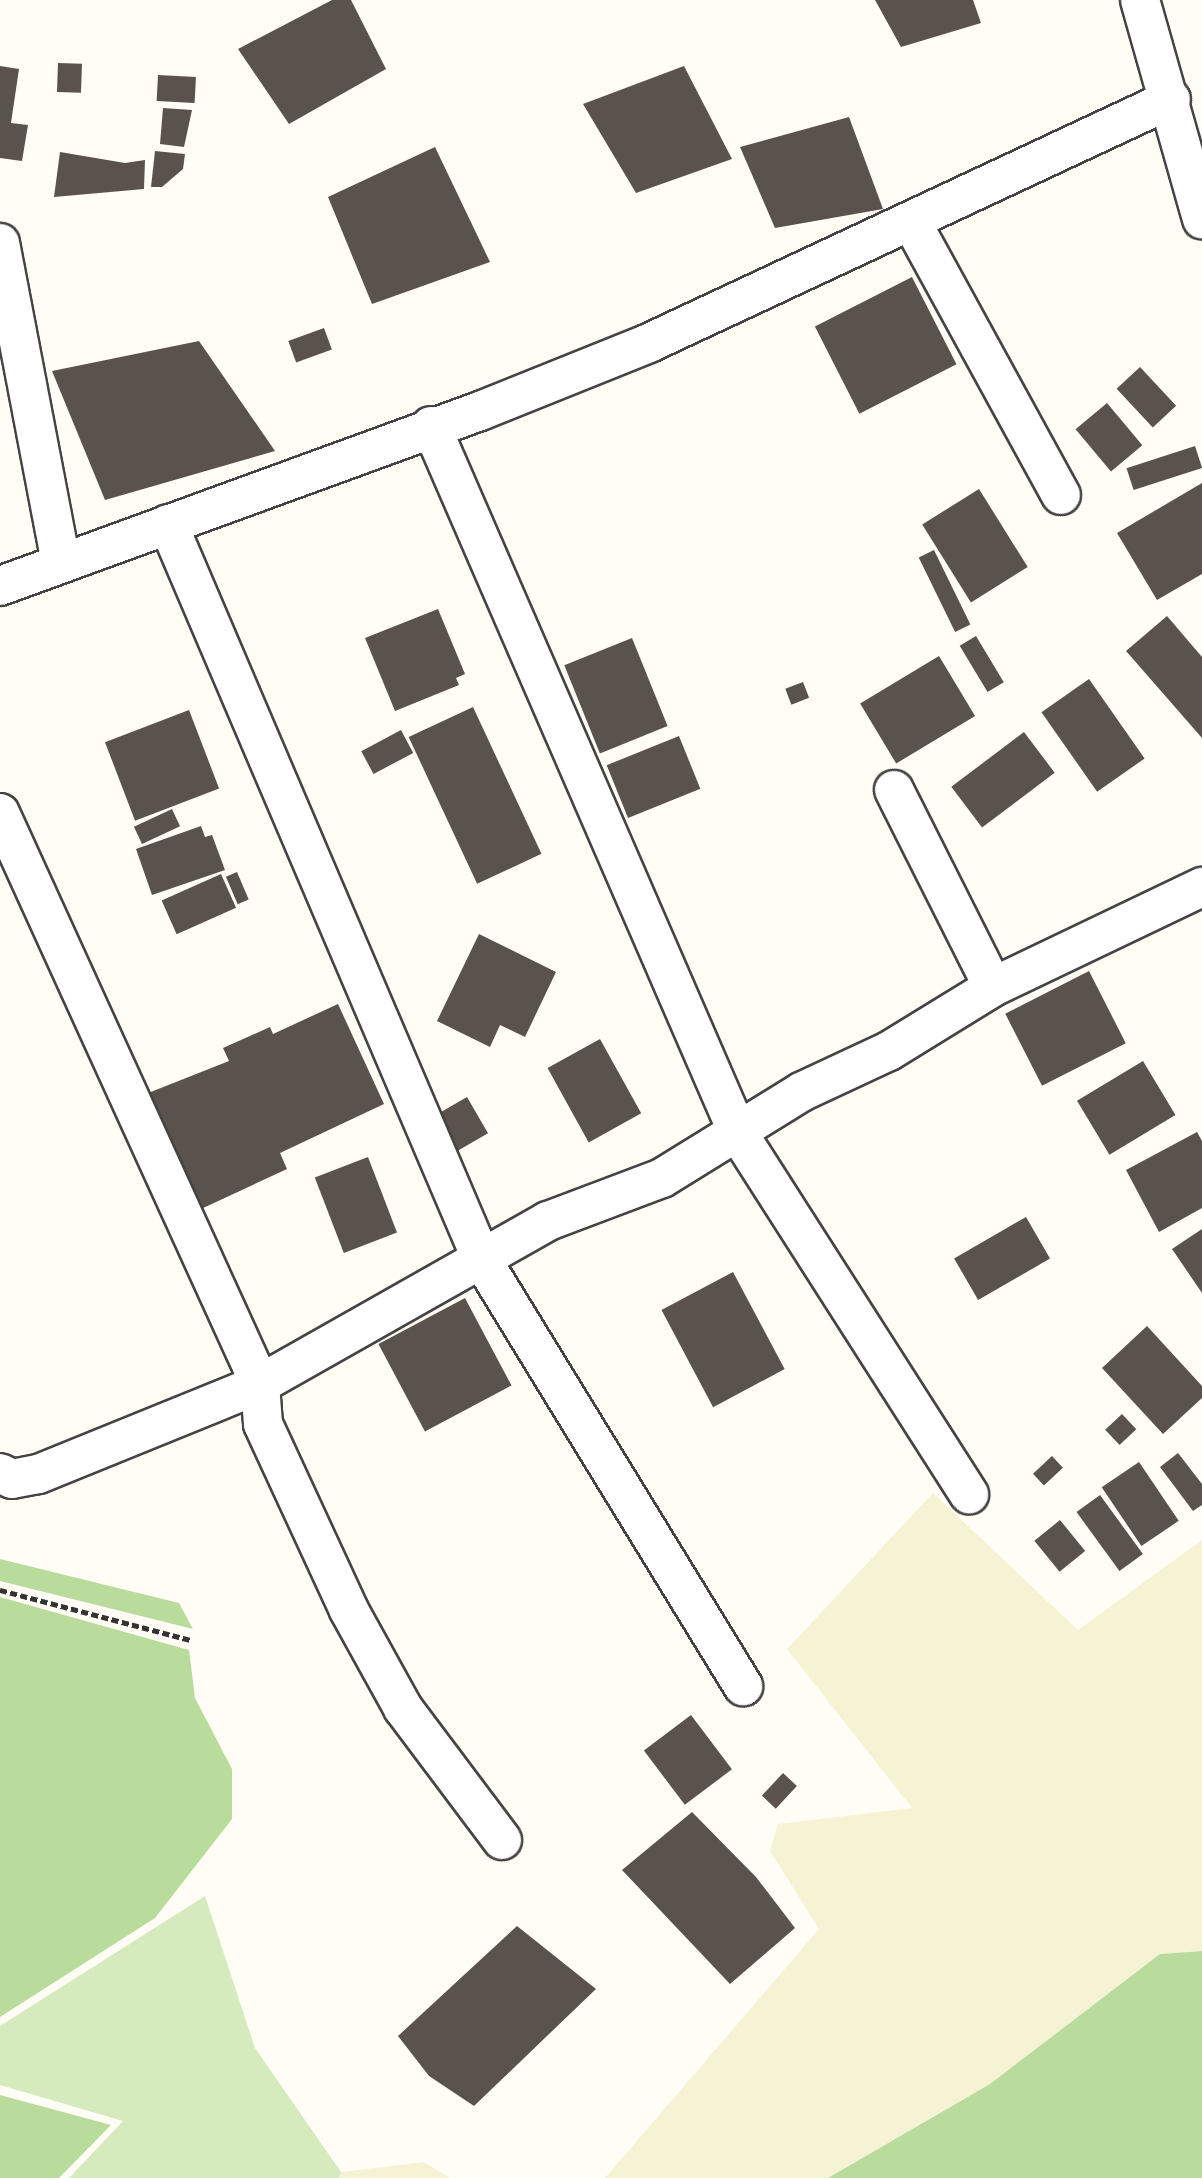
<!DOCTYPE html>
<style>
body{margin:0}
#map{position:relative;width:1202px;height:2178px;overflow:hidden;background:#fffdf5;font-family:Literata,serif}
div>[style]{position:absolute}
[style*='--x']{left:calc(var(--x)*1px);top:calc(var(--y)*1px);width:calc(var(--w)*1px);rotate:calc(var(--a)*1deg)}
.farmland>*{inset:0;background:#f6f3d4}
.green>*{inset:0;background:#d5ebbd}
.forest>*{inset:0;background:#b9dc9c}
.building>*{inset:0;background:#5a524d;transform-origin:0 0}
.path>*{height:4.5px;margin-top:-2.25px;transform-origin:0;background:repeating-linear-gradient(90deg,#333 0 7px,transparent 0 10.5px)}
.roads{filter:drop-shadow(2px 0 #444) drop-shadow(-2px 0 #444) drop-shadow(0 2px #444) drop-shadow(0 -2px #444)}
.minor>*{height:38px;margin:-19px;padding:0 19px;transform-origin:19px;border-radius:19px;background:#fff}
span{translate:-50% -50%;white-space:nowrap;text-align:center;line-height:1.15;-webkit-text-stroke:7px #fff;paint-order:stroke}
</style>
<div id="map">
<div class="farmland">
<i style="clip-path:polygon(933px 1493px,1078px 1630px,1202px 1540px,1202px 1951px,1160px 1954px,990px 2084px,828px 2178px,605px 2178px,819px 1929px,770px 1851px,778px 1824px,912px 1808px,787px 1649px)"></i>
<i style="clip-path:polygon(424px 2162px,450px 2178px,339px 2178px,341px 2172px)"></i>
</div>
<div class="green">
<i style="clip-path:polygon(205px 1896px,255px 2048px,341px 2172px,339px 2178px,69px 2178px,123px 2121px,0 2085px,0 2026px)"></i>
</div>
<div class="forest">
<i style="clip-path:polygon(0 1559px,179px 1603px,193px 1629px,0 1581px)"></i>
<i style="clip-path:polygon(0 1597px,189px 1650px,195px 1698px,232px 1769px,232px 1819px,155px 1918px,0 2017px)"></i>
<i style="clip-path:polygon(1202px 1951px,1202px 2178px,828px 2178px,990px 2084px,1160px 1954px)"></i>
<i style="clip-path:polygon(0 2095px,111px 2125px,59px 2178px,0 2178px)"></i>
</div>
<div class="building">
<i style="clip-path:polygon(332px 0,351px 0,386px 69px,289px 124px,238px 49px)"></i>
<i style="clip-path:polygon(875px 0,973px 0,981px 23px,901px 47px)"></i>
<i style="left:58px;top:63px;width:24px;height:29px;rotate:2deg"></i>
<i style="clip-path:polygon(0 66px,19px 69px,11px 123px,28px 125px,22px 161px,0 158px)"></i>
<i style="clip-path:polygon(684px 66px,732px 159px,636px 193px,583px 104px)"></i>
<i style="left:158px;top:75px;width:38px;height:26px;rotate:3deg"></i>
<i style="clip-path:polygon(163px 108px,192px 110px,184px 147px,160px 144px)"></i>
<i style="clip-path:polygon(849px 117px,883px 209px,775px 228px,740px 147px)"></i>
<i style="clip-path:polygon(435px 147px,490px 262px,372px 304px,328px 197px)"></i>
<i style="clip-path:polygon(155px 151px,185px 154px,183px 169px,162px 187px,151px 187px)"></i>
<i style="clip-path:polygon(60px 152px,125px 163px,145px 160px,144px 189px,54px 197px)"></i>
<i style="left:912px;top:277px;width:98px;height:109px;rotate:63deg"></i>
<i style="left:324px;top:328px;width:23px;height:38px;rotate:70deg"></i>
<i style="clip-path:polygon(199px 341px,275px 451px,105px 500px,52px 371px)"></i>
<i style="left:1140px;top:367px;width:53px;height:32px;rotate:47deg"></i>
<i style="left:1107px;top:403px;width:55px;height:41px;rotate:50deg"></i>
<i style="left:1195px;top:446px;width:23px;height:72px;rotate:72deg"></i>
<i style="clip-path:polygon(1202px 483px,1202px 574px,1157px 600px,1117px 533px)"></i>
<i style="left:979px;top:489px;width:92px;height:67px;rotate:58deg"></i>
<i style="left:934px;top:550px;width:83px;height:17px;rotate:64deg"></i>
<i style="clip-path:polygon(438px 609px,465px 674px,456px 678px,459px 685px,395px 711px,365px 638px)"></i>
<i style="clip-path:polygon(1167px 616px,1202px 657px,1202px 738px,1126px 651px)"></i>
<i style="left:976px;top:636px;width:54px;height:19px;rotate:59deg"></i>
<i style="left:632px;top:638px;width:95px;height:73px;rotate:68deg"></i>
<i style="left:939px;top:656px;width:70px;height:92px;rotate:59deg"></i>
<i style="left:1089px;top:679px;width:97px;height:58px;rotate:55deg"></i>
<i style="left:803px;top:682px;width:17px;height:19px;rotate:69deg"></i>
<i style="left:473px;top:707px;width:162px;height:71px;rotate:65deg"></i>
<i style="left:189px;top:710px;width:84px;height:90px;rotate:69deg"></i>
<i style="left:401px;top:730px;width:26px;height:45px;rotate:62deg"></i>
<i style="left:1024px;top:732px;width:51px;height:91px;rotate:53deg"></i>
<i style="left:679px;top:736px;width:57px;height:78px;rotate:68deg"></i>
<i style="left:172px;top:809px;width:19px;height:42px;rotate:65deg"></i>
<i style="clip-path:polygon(201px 826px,205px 837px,212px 835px,225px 870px,152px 895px,136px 849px)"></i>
<i style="left:237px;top:872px;width:30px;height:12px;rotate:67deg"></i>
<i style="left:221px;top:874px;width:37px;height:65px;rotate:66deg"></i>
<i style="clip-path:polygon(479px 934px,556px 972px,525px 1037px,500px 1025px,490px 1047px,437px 1021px)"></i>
<i style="left:1089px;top:971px;width:81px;height:94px;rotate:63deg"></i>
<i style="clip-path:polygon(338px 1004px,384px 1104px,280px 1153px,287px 1169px,188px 1215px,133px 1099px,229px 1061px,223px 1048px,270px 1027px,273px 1034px)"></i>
<i style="left:600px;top:1039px;width:85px;height:60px;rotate:61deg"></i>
<i style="left:1143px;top:1061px;width:63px;height:77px;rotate:59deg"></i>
<i style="left:467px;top:1097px;width:42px;height:43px;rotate:60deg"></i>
<i style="clip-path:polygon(1197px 1132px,1202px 1141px,1202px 1208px,1159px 1232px,1126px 1170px)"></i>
<i style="left:368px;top:1157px;width:81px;height:57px;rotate:69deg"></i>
<i style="left:1026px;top:1217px;width:48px;height:83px;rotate:60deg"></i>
<i style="clip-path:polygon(1202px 1229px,1202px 1293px,1172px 1249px)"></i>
<i style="left:733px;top:1272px;width:110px;height:81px;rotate:62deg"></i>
<i style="left:465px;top:1298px;width:99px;height:98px;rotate:62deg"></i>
<i style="clip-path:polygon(1147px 1326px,1202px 1386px,1202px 1398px,1163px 1434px,1102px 1368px)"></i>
<i style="left:1122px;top:1414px;width:21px;height:23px;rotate:47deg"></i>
<i style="clip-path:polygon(1178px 1453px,1202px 1484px,1202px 1505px,1193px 1511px,1160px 1467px)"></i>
<i style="left:1052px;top:1456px;width:16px;height:26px;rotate:47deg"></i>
<i style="left:1139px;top:1462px;width:71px;height:45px;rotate:56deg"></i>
<i style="left:1100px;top:1495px;width:73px;height:29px;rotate:54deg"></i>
<i style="left:1060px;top:1520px;width:40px;height:33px;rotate:51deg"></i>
<i style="left:691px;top:1715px;width:68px;height:59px;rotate:53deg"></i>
<i style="left:783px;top:1773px;width:19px;height:31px;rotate:43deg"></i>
<i style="clip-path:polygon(692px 1812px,756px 1877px,795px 1928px,730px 1984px,622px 1870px)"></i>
<i style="clip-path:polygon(517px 1926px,596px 1989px,474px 2106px,429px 2076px,398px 2036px)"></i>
</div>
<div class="path">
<i style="--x:0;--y:1590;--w:197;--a:14.7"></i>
</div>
<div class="roads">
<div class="minor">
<i style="--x:1140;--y:0;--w:228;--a:74.2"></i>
<i style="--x:912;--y:223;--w:310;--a:61.3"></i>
<i style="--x:0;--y:243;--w:325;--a:79.2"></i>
<i style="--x:431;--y:426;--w:771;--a:66.53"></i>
<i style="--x:738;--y:1133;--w:429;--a:57.4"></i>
<i style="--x:168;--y:524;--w:800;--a:66.9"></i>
<i style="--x:482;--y:1260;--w:500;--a:58.5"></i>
<i style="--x:0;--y:586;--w:511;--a:-20.03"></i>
<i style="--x:480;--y:411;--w:182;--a:-21.9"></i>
<i style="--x:649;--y:343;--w:576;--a:-25.05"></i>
<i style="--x:894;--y:790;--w:220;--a:63.3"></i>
<i style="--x:0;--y:813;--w:627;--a:65.52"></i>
<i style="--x:260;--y:1384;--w:240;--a:157.9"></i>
<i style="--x:38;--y:1474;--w:26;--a:169"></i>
<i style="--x:12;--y:1479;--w:13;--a:-153"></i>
<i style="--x:502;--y:1840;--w:165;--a:-126.9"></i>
<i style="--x:403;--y:1708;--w:112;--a:-118.9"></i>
<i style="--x:349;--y:1610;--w:205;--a:-114.8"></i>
<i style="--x:263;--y:1424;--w:40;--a:-94.3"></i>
<i style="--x:260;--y:1384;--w:331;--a:-29.5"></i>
<i style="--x:548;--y:1221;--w:122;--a:-20.7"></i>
<i style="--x:662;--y:1178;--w:163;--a:-31.7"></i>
<i style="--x:801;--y:1092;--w:97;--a:-25"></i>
<i style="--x:889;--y:1051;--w:122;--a:-31.6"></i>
<i style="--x:993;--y:987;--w:232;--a:-25.6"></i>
</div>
</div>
</div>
